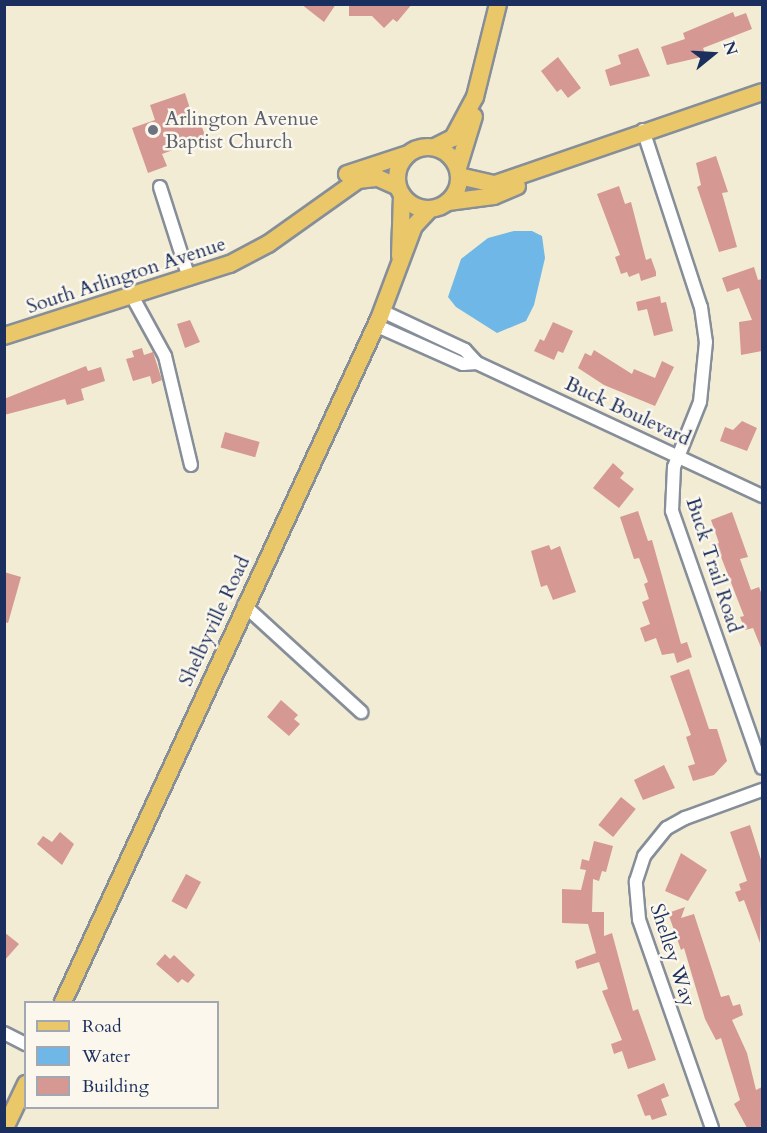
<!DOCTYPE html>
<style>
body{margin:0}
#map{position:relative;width:767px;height:1133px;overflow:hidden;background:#f2ecd4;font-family:Cardo,serif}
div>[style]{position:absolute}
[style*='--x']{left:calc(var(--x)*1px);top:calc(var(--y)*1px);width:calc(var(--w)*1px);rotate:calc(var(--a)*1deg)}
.water>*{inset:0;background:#6eb7e6}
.building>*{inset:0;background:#d59893;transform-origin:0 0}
.roads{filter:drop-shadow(2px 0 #868e99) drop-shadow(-2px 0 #868e99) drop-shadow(0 2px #868e99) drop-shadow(0 -2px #868e99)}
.minor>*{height:12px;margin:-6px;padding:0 6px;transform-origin:6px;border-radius:6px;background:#fff}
.major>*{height:16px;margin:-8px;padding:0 8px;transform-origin:8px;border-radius:8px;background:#eac769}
.major>.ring{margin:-8px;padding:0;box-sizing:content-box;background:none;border:16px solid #eac769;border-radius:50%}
.dots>*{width:16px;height:16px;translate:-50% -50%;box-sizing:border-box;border:3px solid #fbf7ec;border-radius:50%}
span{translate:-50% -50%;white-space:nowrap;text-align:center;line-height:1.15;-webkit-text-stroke:5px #fbf7ec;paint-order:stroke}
.worship-label{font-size:20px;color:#5b616d}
.left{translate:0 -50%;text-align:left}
.street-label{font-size:20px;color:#1b2f5e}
.frame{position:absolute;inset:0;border:6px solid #1b2f5e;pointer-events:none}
.legend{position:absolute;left:24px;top:1001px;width:195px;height:108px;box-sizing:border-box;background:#fbf7ec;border:2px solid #a1a7b3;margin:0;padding:8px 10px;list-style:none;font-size:18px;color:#1b2f5e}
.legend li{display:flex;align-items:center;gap:12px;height:30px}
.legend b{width:30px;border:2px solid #a1a7b3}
.north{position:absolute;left:683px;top:24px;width:60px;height:60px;-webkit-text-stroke:4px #fbf7ec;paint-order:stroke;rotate:72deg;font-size:16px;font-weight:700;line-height:24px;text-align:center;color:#1b2f5e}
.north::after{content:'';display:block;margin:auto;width:21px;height:27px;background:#1b2f5e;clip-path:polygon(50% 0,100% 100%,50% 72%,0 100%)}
</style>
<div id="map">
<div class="water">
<i style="clip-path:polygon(514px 231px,532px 231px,542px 236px,545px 258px,534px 305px,526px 321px,497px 333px,456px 307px,448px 297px,461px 259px,488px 238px)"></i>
</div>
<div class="building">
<i style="clip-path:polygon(301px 4px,336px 4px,324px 22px)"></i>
<i style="clip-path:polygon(349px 4px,412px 4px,397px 22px,393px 19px,384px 28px,372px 16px,349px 16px)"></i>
<i style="clip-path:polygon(733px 12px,735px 17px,746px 13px,752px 29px,703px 48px,706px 56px,667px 65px,661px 47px,685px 39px,683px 33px)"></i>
<i style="clip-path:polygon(638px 48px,650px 76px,610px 86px,605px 70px,621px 64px,618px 55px)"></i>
<i style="clip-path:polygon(558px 57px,581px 88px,568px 98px,561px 89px,557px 92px,541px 71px)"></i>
<i style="clip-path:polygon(185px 93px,194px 121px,199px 119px,206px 138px,162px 154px,167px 166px,148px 173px,132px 128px,155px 120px,150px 105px)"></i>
<i style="clip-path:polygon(716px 156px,728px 192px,722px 193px,737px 247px,719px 252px,697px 187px,701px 185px,696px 163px)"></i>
<i style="clip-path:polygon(619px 186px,625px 204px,631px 202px,646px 260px,651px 258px,656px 272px,656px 276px,641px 281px,639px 273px,629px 277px,627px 272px,621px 274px,615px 257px,620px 255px,617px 247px,597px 194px)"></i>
<i style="clip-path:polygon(754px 267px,758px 280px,762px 279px,762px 351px,741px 355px,739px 322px,752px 320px,739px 288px,727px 292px,722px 278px)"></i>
<i style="clip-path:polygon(660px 296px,661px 303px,666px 302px,673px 331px,654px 336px,647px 309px,638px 311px,636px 302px)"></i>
<i style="clip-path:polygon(190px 320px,200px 342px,185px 348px,177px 324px)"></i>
<i style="clip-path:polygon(553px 322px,573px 331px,563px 353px,558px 351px,554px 360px,534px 351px,540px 339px,544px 341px)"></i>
<i style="clip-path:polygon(142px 348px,144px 355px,153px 352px,162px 380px,152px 384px,150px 376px,133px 381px,126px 359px,134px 357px,132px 351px)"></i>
<i style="clip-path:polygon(594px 350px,632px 374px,634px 369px,655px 378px,662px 361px,674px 367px,655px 406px,604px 385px,578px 368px,585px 353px,591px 356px)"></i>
<i style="clip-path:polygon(86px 366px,88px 371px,101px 367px,105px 381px,81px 389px,84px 400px,67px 405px,65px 399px,4px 415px,4px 399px)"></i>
<i style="clip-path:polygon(742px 421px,757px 428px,747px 451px,720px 441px,725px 427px,733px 430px)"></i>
<i style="left:225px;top:432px;width:36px;height:16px;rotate:16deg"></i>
<i style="clip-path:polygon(613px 463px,624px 473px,620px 478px,634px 489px,619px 508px,593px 488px)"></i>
<i style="clip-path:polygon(638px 511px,648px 541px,652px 540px,681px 644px,687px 642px,692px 657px,677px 663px,674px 653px,662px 655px,656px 638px,645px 642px,640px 628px,650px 624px,642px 602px,649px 599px,644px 584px,648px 582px,639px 558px,634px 559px,620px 517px)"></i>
<i style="clip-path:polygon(732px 512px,748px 557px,740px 559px,751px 590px,759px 587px,762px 595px,762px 650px,753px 628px,745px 630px,740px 617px,744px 616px,716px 544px,719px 543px,711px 520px)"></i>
<i style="clip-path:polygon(549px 545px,551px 550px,560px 546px,576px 592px,553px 600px,547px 585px,541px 587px,531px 551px)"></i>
<i style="clip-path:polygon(4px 572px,21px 577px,8px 623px,4px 622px)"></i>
<i style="clip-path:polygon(689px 669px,709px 729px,717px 729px,727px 761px,714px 775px,693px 781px,688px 766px,695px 764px,686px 737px,691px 735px,670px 676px)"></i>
<i style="clip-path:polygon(281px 700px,298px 715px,294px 719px,300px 724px,289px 736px,267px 717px)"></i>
<i style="clip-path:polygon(664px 765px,675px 788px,643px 800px,634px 780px)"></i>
<i style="left:621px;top:797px;width:19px;height:36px;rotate:39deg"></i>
<i style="clip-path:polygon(750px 825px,762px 863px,760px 943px,744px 900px,739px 902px,735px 892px,741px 890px,739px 884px,747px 881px,730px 832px)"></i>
<i style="clip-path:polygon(60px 832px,74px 844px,62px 865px,37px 844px,43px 836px,52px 842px)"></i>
<i style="clip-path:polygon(594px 841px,613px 846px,606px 872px,602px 871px,599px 881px,593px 879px,592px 912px,604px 912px,604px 936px,612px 933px,633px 1011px,638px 1009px,656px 1060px,628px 1069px,622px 1051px,614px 1054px,611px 1044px,622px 1040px,602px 991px,608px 989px,599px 962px,577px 969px,575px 961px,596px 953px,588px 924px,562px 923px,562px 889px,581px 890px,586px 870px,580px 869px,582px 859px,589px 861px)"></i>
<i style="clip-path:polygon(681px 853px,707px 870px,688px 901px,665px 891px)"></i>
<i style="left:186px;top:874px;width:17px;height:31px;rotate:28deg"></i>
<i style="clip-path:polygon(685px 907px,681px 918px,694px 914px,721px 997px,729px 995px,733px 1006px,740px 1004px,743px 1015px,732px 1020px,747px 1053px,756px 1090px,762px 1087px,762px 1126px,758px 1128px,747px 1128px,734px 1104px,740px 1100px,721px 1038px,716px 1040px,705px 1019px,684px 948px,681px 950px,668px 913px)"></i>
<i style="clip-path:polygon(4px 932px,19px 944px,4px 961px)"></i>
<i style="clip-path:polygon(165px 954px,170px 959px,174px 955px,195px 975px,188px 983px,182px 979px,178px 983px,156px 964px)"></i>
<i style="clip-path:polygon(664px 1083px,669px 1096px,661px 1099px,667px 1115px,652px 1120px,650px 1115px,645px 1116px,637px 1095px)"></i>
</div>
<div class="roads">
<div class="minor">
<i style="--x:643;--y:130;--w:186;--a:71.9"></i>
<i style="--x:701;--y:307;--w:35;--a:82"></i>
<i style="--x:706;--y:342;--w:60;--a:95.7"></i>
<i style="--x:700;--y:402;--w:70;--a:111.8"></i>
<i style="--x:674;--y:467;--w:44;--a:92.6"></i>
<i style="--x:672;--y:511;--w:272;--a:70.7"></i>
<i style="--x:160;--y:187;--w:96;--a:72.3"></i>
<i style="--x:132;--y:296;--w:68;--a:61.2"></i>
<i style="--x:165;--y:356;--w:112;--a:76.6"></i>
<i style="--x:375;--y:325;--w:96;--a:23.9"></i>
<i style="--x:463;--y:364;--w:14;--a:-4"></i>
<i style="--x:477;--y:363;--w:18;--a:-133"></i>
<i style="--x:465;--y:350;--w:92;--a:-154.8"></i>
<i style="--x:477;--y:363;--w:315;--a:25"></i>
<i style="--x:244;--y:605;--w:159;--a:42.4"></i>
<i style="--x:4;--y:1033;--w:25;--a:27"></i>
<i style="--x:712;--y:1128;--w:221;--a:-109.3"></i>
<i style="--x:639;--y:919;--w:38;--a:-95"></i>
<i style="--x:636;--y:881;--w:26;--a:-72"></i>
<i style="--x:644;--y:856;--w:36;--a:-51"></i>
<i style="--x:667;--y:828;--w:21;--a:-29"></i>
<i style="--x:685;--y:818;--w:82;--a:-20"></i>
</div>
<div class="major">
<i class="ring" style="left:397px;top:147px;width:46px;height:46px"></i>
<i style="--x:435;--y:147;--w:20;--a:-27"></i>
<i style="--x:453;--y:138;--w:47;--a:-61.8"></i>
<i style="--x:475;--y:97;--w:96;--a:-76.1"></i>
<i style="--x:458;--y:168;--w:54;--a:-72.9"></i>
<i style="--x:347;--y:174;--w:64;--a:-18.2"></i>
<i style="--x:459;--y:176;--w:37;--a:13"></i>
<i style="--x:495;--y:184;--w:282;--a:-19"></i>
<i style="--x:448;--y:202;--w:46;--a:-7.4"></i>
<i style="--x:494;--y:196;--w:25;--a:-23"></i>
<i style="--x:400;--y:256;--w:61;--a:-88.1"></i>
<i style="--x:4;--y:336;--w:237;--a:-17.7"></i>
<i style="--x:230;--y:264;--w:43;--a:-27.8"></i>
<i style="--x:268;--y:244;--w:110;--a:-35.4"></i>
<i style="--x:358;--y:180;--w:20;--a:-6"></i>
<i style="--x:378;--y:178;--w:22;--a:24"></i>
<i style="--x:63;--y:1002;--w:753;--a:-65.17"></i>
<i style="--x:379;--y:319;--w:99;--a:-69.4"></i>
<i style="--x:414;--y:226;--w:23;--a:-47"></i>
<i style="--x:5;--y:1128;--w:49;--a:-64.5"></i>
</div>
</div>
<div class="dots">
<i style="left:153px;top:130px;background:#6b7280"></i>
</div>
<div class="worship-label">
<span class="left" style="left:165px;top:130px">Arlington Avenue<br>Baptist Church</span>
</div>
<div class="street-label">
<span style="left:126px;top:275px;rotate:-18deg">South Arlington Avenue</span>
<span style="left:628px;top:411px;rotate:25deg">Buck Boulevard</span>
<span style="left:714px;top:565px;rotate:72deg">Buck Trail Road</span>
<span style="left:214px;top:621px;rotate:-65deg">Shelbyville Road</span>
<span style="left:673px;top:955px;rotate:72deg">Shelley Way</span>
</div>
<div class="frame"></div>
<ul class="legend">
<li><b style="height:8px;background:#eac769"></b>Road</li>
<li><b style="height:16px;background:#6eb7e6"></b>Water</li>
<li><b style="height:16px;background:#d59893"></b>Building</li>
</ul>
<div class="north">N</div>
</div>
